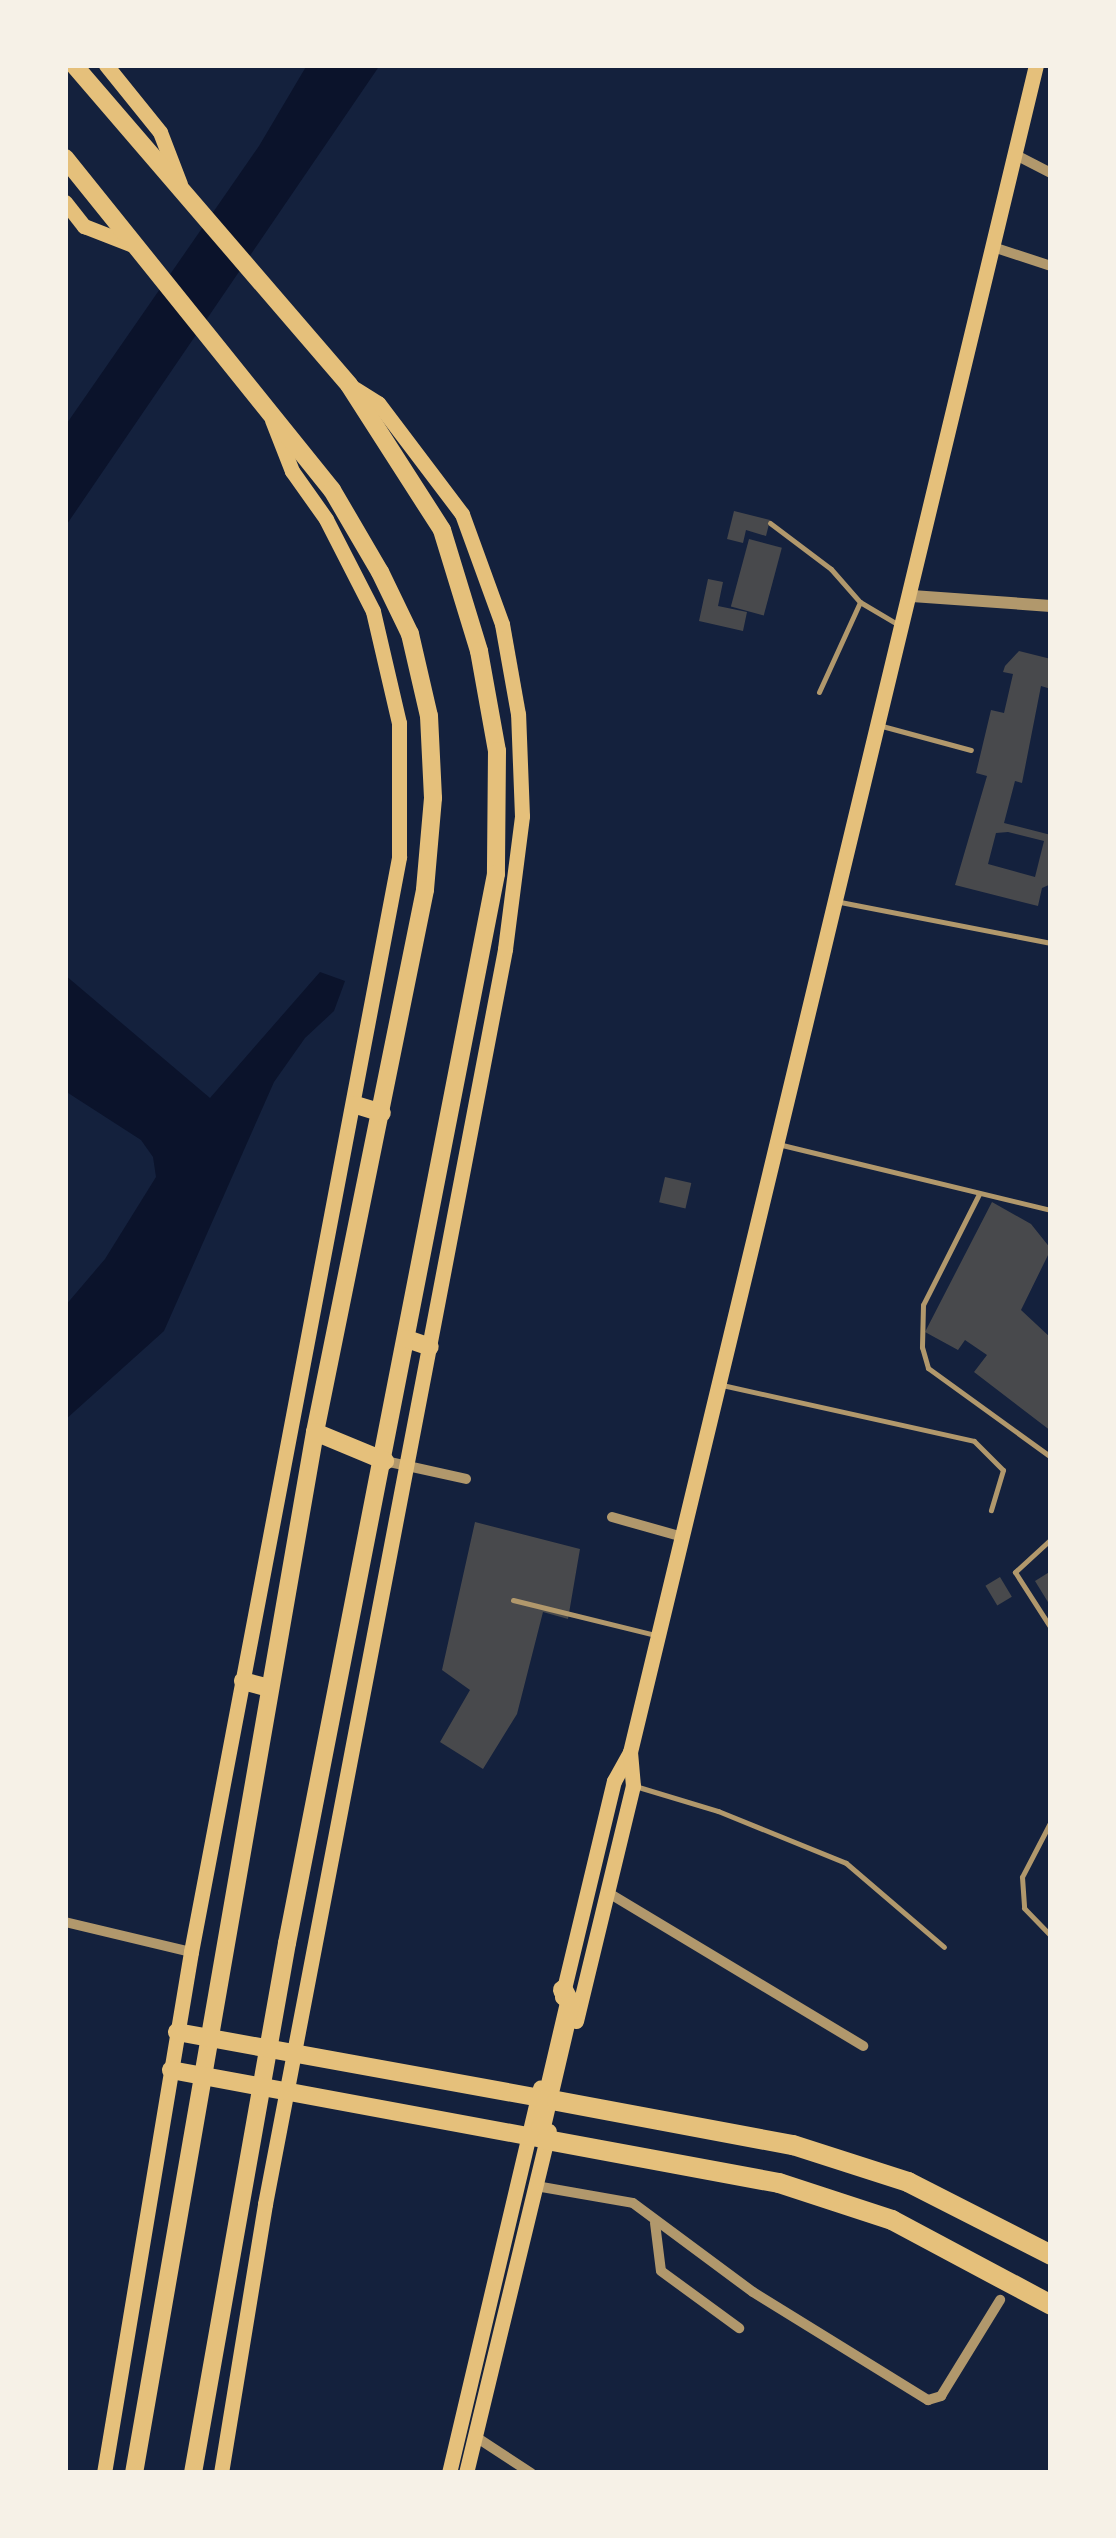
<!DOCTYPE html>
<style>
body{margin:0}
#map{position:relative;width:1116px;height:2538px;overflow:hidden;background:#14213d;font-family:"IBM Plex Sans",sans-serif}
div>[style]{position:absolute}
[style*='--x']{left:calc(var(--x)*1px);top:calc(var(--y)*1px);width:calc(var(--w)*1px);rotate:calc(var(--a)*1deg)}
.water>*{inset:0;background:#0b132b}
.building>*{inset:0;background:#48494c;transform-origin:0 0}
.service>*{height:5px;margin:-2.5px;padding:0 2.5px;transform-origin:2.5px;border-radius:2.5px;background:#b1986c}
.minor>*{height:10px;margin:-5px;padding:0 5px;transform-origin:5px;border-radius:5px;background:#b1986c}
.tertiary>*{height:12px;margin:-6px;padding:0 6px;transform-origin:6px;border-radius:6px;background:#b1986c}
.secondary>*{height:15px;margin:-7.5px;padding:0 7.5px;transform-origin:7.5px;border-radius:7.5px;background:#e5c07b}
.primary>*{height:18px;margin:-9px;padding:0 9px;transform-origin:9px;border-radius:9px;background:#e5c07b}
.motorway>*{height:20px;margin:-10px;padding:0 10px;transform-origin:10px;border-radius:10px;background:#e5c07b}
span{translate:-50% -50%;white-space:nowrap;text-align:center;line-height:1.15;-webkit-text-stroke:8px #f6f1e7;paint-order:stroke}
.frame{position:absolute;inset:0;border:68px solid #f6f1e7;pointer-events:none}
</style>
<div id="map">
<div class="water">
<i style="clip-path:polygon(307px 65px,380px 65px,65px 527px,65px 426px,259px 146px)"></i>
<i style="clip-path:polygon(320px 972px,345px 981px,334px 1011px,305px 1038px,274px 1082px,164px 1331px,65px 1420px,65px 1306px,105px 1259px,156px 1177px,153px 1157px,141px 1140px,65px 1091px,65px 975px,210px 1098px)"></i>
</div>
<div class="building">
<i style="clip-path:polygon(734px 511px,770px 520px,766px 536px,746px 530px,743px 543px,727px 539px)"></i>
<i style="left:749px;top:539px;width:34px;height:70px;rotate:15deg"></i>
<i style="clip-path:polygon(708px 579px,723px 582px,718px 606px,747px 612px,743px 631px,699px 621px)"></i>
<i style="clip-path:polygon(evenodd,1019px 651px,1051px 659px,1051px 689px,1041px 686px,1022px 783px,1015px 781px,1004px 823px,1051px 835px,1051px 884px,1042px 888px,1038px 906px,955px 885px,987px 776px,976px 773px,991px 710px,1004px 713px,1013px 674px,1003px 672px,1005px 666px,1019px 651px,1008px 832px,1044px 841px,1035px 877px,988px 864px,996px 833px,1008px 832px)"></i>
<i style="left:665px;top:1177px;width:27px;height:26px;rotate:13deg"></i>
<i style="clip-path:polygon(992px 1202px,1031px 1224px,1051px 1249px,1021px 1310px,1051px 1338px,1051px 1431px,974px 1372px,987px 1355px,965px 1340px,958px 1350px,925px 1332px)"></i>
<i style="clip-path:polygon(475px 1522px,580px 1549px,568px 1619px,543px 1612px,517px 1714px,483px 1769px,440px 1742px,470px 1690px,442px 1670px)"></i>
<i style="clip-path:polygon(1051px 1571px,1051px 1607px,1035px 1581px)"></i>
<i style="left:1000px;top:1577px;width:23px;height:17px;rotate:59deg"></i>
</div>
<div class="service">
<i style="--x:770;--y:523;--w:76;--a:37"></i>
<i style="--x:831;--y:569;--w:44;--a:48.7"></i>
<i style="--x:819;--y:692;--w:99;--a:-65.5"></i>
<i style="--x:860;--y:602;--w:43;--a:30.7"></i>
<i style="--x:882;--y:726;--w:92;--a:15.1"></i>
<i style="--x:835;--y:901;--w:220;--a:11"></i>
<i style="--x:782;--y:1145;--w:277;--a:13.6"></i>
<i style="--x:979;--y:1194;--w:124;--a:116.8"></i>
<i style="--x:923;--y:1305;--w:42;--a:91.4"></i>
<i style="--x:922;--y:1347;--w:22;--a:74"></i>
<i style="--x:928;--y:1368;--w:152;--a:35.9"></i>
<i style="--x:722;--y:1385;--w:258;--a:12.5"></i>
<i style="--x:974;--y:1441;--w:41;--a:45"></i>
<i style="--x:1003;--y:1470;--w:42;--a:106.7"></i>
<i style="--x:1051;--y:1539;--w:49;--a:137.5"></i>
<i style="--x:1015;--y:1572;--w:67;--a:57.3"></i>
<i style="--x:513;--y:1600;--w:146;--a:13.8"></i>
<i style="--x:635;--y:1786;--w:87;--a:16.8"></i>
<i style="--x:718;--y:1811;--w:138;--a:22.1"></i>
<i style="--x:846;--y:1863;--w:129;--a:40.6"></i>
<i style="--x:1051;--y:1821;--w:63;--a:117.4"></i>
<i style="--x:1022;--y:1877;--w:31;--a:86"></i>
<i style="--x:1024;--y:1908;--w:39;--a:46"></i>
</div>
<div class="minor">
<i style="--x:1014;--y:154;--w:42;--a:27.2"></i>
<i style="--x:993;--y:247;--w:61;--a:18.1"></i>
<i style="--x:385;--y:1461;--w:83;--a:12.5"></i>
<i style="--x:612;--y:1517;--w:70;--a:15.8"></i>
<i style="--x:607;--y:1892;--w:299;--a:31"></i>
<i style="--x:65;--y:1922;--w:130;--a:13.4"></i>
<i style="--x:536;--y:2186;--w:98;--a:9.9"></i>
<i style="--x:633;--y:2203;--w:149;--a:36.6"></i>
<i style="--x:753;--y:2292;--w:206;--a:31.7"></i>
<i style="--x:928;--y:2400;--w:14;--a:-17"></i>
<i style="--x:941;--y:2396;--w:113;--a:-58.4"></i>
<i style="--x:655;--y:2223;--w:48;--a:82.9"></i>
<i style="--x:661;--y:2271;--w:97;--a:36.2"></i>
<i style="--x:476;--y:2437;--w:66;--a:33.2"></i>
</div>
<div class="tertiary">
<i style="--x:912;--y:596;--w:139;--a:4.1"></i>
</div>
<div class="secondary">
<i style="--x:106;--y:65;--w:86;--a:51.1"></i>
<i style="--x:160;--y:132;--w:56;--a:69"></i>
<i style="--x:65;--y:202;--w:31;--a:52"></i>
<i style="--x:84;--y:226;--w:53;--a:21.2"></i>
<i style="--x:562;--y:1997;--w:222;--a:-76.5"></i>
<i style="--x:614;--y:1781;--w:33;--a:-61"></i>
<i style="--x:630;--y:1752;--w:1735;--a:-76.47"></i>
<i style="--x:576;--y:2021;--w:242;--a:-76.4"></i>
<i style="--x:633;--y:1786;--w:34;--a:-95"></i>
<i style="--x:104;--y:2473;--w:528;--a:-80.52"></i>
<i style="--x:191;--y:1952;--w:1115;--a:-79.24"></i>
<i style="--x:399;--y:857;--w:134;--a:-90"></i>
<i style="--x:399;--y:723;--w:115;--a:-103.1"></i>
<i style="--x:373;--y:611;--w:103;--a:-117.1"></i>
<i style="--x:326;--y:519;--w:59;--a:-125.3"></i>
<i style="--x:292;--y:471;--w:55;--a:-111.4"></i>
<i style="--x:221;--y:2473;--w:273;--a:-80.7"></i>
<i style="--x:265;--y:2204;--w:1278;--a:-79.17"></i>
<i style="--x:505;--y:949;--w:134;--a:-82.7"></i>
<i style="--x:522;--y:816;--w:102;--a:-92.2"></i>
<i style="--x:518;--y:714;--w:91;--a:-100.1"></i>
<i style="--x:502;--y:624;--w:117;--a:-110"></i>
<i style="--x:462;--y:514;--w:139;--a:-127.1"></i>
<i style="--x:378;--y:403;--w:32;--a:-148"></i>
<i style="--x:449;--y:2473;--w:396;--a:-76.7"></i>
<i style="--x:466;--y:2473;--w:352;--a:-76.4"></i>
</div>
<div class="primary">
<i style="--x:74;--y:65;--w:422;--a:49.3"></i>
<i style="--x:349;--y:385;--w:172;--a:57.3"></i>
<i style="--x:442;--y:530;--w:127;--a:73"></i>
<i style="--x:479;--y:651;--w:102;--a:79.8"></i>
<i style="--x:497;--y:751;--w:123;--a:90.5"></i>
<i style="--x:496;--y:874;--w:1089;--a:101.06"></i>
<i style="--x:287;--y:1943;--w:538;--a:100.06"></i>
<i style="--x:65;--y:158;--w:426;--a:51.2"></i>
<i style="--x:332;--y:490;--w:95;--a:59.7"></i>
<i style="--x:380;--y:572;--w:69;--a:64.2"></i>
<i style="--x:410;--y:634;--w:84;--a:77"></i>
<i style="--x:429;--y:716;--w:82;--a:87.2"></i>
<i style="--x:433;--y:798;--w:92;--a:95"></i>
<i style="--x:425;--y:890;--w:553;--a:101.47"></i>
<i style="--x:315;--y:1432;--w:1057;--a:99.86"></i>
<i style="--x:356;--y:1105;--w:27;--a:17"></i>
<i style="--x:407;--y:1339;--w:24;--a:19"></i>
<i style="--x:315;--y:1432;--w:76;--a:22.5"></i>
<i style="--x:243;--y:1681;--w:28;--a:15"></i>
<i style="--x:177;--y:2032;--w:386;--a:10.3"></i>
<i style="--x:171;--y:2070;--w:382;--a:10.5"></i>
</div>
<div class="motorway">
<i style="--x:563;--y:1990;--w:15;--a:62"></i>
<i style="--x:570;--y:2003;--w:127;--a:103.2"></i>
<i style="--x:541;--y:2127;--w:14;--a:65"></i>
<i style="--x:547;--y:2140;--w:236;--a:10.5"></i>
<i style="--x:779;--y:2183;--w:119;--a:18.1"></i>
<i style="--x:892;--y:2220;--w:180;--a:28.1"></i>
<i style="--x:557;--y:2101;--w:240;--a:10.6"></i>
<i style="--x:793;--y:2145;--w:121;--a:17.8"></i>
<i style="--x:908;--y:2182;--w:161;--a:27"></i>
</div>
<div class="frame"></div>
</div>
